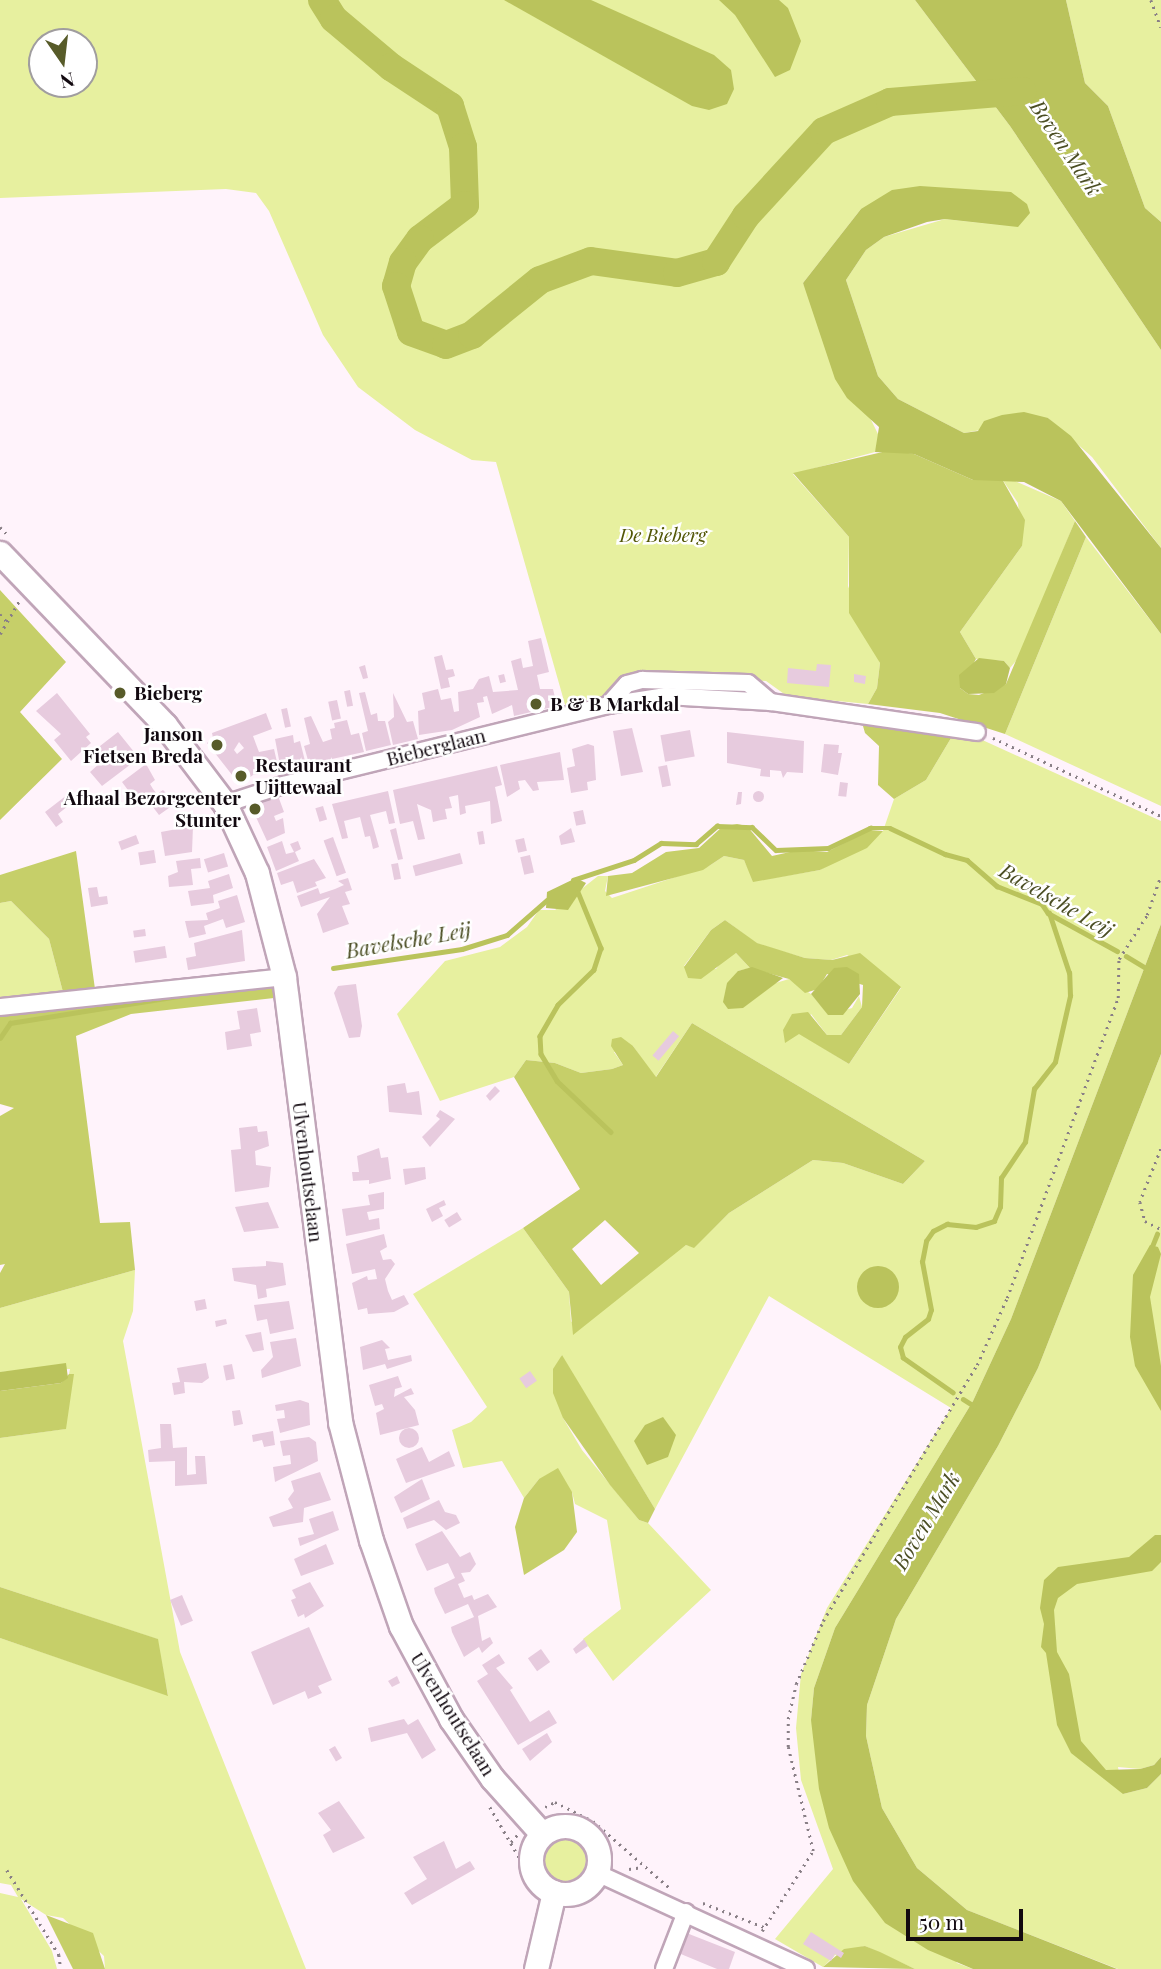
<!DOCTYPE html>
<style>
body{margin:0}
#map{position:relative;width:1161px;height:1969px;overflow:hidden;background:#fff3fb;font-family:"Playfair Display",serif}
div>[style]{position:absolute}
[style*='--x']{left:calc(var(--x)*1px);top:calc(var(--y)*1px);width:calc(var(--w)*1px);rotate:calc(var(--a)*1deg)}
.green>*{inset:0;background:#e7f09f}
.round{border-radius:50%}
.forest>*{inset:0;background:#c6cf69}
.water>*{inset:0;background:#bac35c}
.stream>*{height:4.5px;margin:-2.25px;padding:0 2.25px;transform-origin:2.25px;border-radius:2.25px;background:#bac35c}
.river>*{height:28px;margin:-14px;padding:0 14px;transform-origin:14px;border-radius:14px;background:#bac35c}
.building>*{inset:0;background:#e7cbde;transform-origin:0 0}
.path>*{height:2.5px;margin-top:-1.25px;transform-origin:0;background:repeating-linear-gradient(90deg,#897f86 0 2px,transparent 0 7px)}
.roads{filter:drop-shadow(2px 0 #c0a5b8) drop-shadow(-2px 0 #c0a5b8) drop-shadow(0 2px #c0a5b8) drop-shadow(0 -2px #c0a5b8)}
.minor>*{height:16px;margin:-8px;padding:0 8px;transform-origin:8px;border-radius:8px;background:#fff}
.secondary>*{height:23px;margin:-11.5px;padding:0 11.5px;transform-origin:11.5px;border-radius:11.5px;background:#fff}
.secondary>.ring{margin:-11.5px;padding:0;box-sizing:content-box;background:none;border:23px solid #fff;border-radius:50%}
.dots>*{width:19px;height:19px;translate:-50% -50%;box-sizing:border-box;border:4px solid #fff;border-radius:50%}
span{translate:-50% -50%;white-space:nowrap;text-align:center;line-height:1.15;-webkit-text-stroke:5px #fff;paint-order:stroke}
.park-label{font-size:19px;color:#525606;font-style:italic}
.poi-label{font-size:19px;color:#120910;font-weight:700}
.left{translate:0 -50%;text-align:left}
.right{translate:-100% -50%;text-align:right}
.street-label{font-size:19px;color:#120910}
.water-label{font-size:21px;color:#4b4e24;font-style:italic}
.north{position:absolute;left:28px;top:28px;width:70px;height:70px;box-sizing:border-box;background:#fff;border:2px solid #a09d9f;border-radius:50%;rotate:166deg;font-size:19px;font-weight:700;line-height:28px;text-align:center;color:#120910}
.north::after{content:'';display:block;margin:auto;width:24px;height:32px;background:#575b29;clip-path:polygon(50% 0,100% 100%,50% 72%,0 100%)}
.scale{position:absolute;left:906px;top:1909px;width:117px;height:32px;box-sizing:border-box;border:4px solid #120910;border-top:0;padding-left:9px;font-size:21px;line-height:24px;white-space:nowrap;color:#120910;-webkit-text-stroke:5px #fff;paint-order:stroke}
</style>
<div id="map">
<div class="green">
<i style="clip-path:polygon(evenodd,0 0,915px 0,1010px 126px,1161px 350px,1161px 548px,1092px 457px,1048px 418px,964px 433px,898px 399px,878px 376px,846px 280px,866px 250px,884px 237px,945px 219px,1017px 227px,861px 209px,803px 283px,880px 438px,875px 452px,793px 474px,849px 537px,848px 586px,880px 663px,877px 688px,868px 704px,787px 696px,766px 681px,651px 674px,614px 697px,566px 708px,496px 462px,472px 460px,415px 430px,358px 387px,323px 335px,269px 211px,256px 193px,226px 189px,0 198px,0 0,42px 42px,84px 42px,84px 84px,42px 84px,42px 42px)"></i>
<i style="clip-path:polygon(1066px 0,1161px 0,1161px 222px,1145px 208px,1108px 106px,1085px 83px)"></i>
<i style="clip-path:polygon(1008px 478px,1061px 501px,1075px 521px,1020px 656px,1010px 668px,1004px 661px,976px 659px,960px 632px,1022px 546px,1018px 503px,1002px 479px)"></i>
<i style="clip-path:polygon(1086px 537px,1161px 634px,1161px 806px,1005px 734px)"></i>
<i style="clip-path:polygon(evenodd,954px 733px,978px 738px,1161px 821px,1161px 924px,1011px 1319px,973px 1401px,835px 1628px,814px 1688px,811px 1720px,957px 1963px,973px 1969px,915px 1969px,865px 1946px,835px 1955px,823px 1967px,775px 1939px,833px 1869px,801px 1780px,796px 1728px,801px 1674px,827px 1608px,951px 1408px,769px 1296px,655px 1509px,561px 1355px,563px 1418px,582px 1450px,639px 1520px,648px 1523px,711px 1590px,613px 1681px,583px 1639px,621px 1609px,607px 1520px,575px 1504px,572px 1492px,539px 1479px,524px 1498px,502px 1461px,463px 1468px,452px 1430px,471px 1422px,487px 1407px,413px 1294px,523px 1228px,569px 1292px,571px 1322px,686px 1245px,694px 1247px,729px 1213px,813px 1160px,843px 1163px,903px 1184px,925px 1161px,692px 1023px,655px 1078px,633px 1046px,614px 1052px,623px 1065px,612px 1069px,581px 1073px,555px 1063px,526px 1060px,514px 1077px,440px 1101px,397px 1014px,445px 961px,500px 947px,527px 927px,539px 910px,555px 910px,598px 876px,608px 876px,605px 891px,612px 898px,709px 866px,724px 856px,744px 860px,754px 881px,820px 870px,883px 831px,894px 799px,926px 780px,954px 733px,725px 920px,756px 943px,774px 949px,805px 958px,831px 960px,847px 955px,901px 988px,849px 1064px,799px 1033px,811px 1014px,827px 1035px,841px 1035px,862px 1007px,859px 996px,852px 1008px,829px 1015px,811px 994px,789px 979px,769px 985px,738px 971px,750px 968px,736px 953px,725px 957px,716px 969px,684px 966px,711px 930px,725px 920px)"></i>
<i style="clip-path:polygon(11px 901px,49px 939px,63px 992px,0 1000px,0 903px)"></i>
<i style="clip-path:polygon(1161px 1054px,1161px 1757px,1154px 1765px,1140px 1769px,1118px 1767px,1123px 1794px,1147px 1788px,1161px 1774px,1161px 1969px,1118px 1969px,967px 1910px,917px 1868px,882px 1808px,866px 1736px,867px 1705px,896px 1619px,998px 1446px,1038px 1368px)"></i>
<i style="clip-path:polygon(135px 1270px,133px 1311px,123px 1341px,180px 1652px,306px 1969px,105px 1969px,104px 1956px,63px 1918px,46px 1915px,21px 1899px,52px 1951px,57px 1969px,0 1969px,0 1893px,18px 1897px,11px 1885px,0 1883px,0 1638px,168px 1695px,157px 1639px,0 1587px,0 1438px,65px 1429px,73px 1374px,69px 1374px,70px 1369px,0 1372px,0 1308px)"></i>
<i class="round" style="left:544px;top:1839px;width:42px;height:42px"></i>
</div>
<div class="forest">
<i style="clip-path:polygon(891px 450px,914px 454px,973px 480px,1002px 479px,1025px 520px,1022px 546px,960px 632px,976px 659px,960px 688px,968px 694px,979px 695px,1006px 684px,1075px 521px,1086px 537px,1005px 734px,940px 713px,868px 704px,877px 688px,880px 663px,849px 613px,849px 537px,793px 473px)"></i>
<i style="clip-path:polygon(0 590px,66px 662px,20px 712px,62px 759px,0 820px)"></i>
<i style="clip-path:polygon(861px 719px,954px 733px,926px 780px,894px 799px,878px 785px,879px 746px,865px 733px)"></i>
<i style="clip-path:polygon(737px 824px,747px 826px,772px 856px,799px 850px,827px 852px,870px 830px,883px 831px,867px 848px,820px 870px,753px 882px,744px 860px,724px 856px,703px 870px,606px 896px,608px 876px,632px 873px,666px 852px,699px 848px,722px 827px)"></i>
<i style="clip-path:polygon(76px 851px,95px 989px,63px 992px,49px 939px,11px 901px,0 903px,0 875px)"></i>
<i style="clip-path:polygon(725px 920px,757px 943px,805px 958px,832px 960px,860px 953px,901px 987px,849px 1064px,799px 1034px,785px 1043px,783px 1030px,792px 1014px,808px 1012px,827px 1035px,841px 1035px,862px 1007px,863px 985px,827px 974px,818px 989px,805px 993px,789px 979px,750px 968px,736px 953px,701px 979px,688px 978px,684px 967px,711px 930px)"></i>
<i style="clip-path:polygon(272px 985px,274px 998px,131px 1014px,76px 1036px,100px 1223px,130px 1222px,135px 1270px,0 1308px,0 1273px,5px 1264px,0 1265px,0 1116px,14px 1108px,0 1104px,0 1015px)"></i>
<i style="clip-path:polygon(evenodd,692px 1023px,925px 1161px,903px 1184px,843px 1163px,813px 1160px,729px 1213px,694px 1248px,686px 1245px,573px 1335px,569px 1292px,523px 1228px,580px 1189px,514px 1077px,526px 1060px,555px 1063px,581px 1073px,612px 1069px,623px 1065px,611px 1046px,612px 1039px,621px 1037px,633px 1046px,656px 1077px,692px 1023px,605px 1220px,639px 1253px,601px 1285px,572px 1249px,605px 1220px)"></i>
<i style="clip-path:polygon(562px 1355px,655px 1509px,648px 1523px,639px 1520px,610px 1485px,563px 1418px,553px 1393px,553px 1369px)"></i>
<i style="clip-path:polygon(69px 1374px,74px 1374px,66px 1429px,0 1438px,0 1391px,61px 1383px)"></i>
<i style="clip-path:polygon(558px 1468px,572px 1492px,577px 1532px,564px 1550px,524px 1575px,515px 1527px,524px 1498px,539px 1479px)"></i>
<i style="clip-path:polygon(0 1587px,158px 1639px,168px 1696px,0 1638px)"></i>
<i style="clip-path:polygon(46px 1915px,93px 1933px,105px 1969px,73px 1969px)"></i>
<i style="clip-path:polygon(865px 1946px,880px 1952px,915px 1969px,823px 1967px,844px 1949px)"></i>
</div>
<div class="water">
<i style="clip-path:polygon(504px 0,591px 0,714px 55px,731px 70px,734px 89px,727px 104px,709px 110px,692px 106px)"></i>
<i style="clip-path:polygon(719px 0,779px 0,788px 8px,801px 41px,790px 70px,775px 77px,735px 15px)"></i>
<i style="clip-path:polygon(915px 0,1066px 0,1085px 83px,1108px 106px,1145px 208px,1161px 222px,1161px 350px,1010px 126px)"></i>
<i style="clip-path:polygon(920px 186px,1011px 192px,1027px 204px,1030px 213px,1018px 227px,945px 219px,927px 222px,884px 237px,866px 250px,846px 280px,878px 376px,898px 399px,964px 433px,978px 431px,984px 421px,1002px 415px,1024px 412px,1048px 418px,1071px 436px,1161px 548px,1161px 634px,1061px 501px,1024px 482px,973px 480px,914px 454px,875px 452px,879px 427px,847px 398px,835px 379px,803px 283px,861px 209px,892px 190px)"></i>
<i style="clip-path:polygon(979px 658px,1004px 661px,1010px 668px,1006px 684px,994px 693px,968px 694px,960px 688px,959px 675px)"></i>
<i style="clip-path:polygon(576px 878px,586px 883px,568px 910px,546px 908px,547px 892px)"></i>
<i style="clip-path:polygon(1161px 924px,1161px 1054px,1038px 1368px,998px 1446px,896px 1619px,867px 1705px,866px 1736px,882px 1808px,917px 1868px,967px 1910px,1117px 1969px,973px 1969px,928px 1950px,885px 1923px,853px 1881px,829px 1828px,819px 1789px,811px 1720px,814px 1688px,835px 1628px,973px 1401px,1011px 1319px)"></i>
<i style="clip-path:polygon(752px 967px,783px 978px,743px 1008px,728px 1009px,723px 1002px,727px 983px,738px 971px)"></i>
<i style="clip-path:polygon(847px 967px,859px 974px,860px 994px,843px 1015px,828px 1015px,811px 994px,834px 968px)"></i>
<i style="clip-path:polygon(1150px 1245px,1158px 1247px,1161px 1254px,1150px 1297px,1161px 1366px,1161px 1411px,1135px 1366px,1130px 1337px,1133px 1275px)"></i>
<i class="round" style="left:857px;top:1266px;width:42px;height:42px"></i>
<i style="clip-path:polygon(66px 1363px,68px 1378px,61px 1383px,0 1391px,0 1372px)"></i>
<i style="clip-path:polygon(663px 1417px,676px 1435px,668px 1457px,647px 1465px,634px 1441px,645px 1425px)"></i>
<i style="clip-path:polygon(1155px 1535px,1161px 1535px,1161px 1562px,1152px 1571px,1077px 1584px,1058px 1598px,1054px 1610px,1057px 1652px,1069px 1674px,1081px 1741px,1106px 1770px,1140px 1769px,1154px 1765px,1161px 1757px,1161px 1774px,1147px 1788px,1123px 1794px,1071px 1753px,1057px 1725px,1046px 1653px,1041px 1647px,1044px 1624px,1040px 1608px,1044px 1580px,1058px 1567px,1129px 1557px)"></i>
</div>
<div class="stream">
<i style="--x:573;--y:880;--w:64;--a:-18.2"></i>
<i style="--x:634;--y:860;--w:32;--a:-32"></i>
<i style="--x:661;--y:843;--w:35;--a:2"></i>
<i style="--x:696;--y:844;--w:28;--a:-41"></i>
<i style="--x:717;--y:826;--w:35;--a:2"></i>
<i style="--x:752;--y:827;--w:33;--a:44"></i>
<i style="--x:776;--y:850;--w:52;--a:-2.2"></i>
<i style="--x:828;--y:848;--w:47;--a:-25.5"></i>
<i style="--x:870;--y:828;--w:20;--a:0"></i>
<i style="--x:890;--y:828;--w:61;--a:25.3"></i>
<i style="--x:945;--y:854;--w:23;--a:15"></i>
<i style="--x:967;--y:860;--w:40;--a:41"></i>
<i style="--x:997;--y:886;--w:48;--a:21.8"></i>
<i style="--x:1042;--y:904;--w:11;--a:56"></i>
<i style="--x:1048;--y:913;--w:79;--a:28.8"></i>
<i style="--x:578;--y:892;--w:61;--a:67.7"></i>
<i style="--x:601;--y:948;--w:23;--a:108"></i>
<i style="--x:594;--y:970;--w:50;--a:135.8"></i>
<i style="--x:558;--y:1005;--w:36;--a:120"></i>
<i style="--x:540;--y:1036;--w:18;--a:87"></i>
<i style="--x:541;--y:1054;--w:31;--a:59"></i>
<i style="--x:557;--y:1081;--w:74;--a:43.4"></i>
<i style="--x:1126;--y:956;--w:27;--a:31"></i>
<i style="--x:333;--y:968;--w:130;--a:-8.4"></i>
<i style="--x:462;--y:949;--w:47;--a:-17.3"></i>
<i style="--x:507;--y:935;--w:53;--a:-41.2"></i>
<i style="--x:0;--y:1038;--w:18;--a:-56"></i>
<i style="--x:10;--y:1023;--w:184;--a:-9.1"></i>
<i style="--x:1151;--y:1249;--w:16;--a:-68"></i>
<i style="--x:953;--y:1393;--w:61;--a:-145"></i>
<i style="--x:903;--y:1358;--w:11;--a:-105"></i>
<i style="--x:900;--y:1347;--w:11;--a:-63"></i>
<i style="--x:905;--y:1337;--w:29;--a:-38"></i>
<i style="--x:928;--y:1319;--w:9;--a:-72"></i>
<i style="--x:931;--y:1310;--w:49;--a:-100.6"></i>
<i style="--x:922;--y:1262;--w:21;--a:-79"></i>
<i style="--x:926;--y:1241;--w:12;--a:-55"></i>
<i style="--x:933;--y:1231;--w:16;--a:-27"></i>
<i style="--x:947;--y:1224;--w:29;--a:6"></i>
<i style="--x:976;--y:1227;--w:19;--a:-18"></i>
<i style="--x:994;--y:1221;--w:15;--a:-67"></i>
<i style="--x:1000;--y:1207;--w:29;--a:-88"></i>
<i style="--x:1001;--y:1178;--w:43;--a:-56.3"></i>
<i style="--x:1025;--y:1142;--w:54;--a:-80.4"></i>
<i style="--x:1034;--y:1089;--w:34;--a:-52"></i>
<i style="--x:1055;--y:1062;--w:68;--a:-77.2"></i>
<i style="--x:1070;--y:996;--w:23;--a:-92"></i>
<i style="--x:1069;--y:973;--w:63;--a:-108.4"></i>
<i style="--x:963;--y:1399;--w:13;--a:32"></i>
</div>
<div class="river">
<i style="--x:322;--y:0;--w:22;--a:58"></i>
<i style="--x:334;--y:19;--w:75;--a:40.1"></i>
<i style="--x:391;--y:67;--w:71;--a:33.5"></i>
<i style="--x:450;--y:106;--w:43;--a:72.4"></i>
<i style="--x:463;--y:147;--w:58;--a:88"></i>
<i style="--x:465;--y:205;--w:56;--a:142.9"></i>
<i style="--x:420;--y:239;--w:29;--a:126"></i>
<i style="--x:403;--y:262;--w:25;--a:106"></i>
<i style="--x:396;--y:286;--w:48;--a:71.9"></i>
<i style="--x:411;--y:332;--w:37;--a:20"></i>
<i style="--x:446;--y:345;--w:28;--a:-21"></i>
<i style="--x:472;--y:335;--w:87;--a:-39"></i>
<i style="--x:540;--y:280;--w:54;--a:-20.4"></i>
<i style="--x:591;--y:261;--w:87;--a:7.9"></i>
<i style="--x:677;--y:273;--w:41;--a:-15.8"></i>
<i style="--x:716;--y:262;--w:55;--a:-56.9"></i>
<i style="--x:746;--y:216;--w:115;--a:-47.5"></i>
<i style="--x:824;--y:131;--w:72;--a:-23.7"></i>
<i style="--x:890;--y:102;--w:133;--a:-4.7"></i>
</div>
<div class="building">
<i style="clip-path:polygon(541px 638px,549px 672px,537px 675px,540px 689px,553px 689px,557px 706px,514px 716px,512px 705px,492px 714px,487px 696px,483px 697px,484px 702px,477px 703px,480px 717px,452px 730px,419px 735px,418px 711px,425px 709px,422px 693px,438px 689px,441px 700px,451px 698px,454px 712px,459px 711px,458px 692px,473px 689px,479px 679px,489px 676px,493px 692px,518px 690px,511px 661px,521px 658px,523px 668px,533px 666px,528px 641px)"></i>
<i style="clip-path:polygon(442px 655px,446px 670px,453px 669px,455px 676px,448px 678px,450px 687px,441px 689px,434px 657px)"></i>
<i style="clip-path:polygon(817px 664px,831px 665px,829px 687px,787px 683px,788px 668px,816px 671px)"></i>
<i style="clip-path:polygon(365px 665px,368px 678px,363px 679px,359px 667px)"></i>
<i style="left:504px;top:674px;width:8px;height:6px;rotate:76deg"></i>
<i style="clip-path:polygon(854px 674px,866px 676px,865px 684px,854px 682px)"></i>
<i style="left:350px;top:690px;width:16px;height:6px;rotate:79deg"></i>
<i style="clip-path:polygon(365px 692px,371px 715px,377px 713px,378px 721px,385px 721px,391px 745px,366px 751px,362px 733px,368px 731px,359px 693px)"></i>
<i style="clip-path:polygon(57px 693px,90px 734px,86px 737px,91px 743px,71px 761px,54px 740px,61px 734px,36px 711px)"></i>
<i style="clip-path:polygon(393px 693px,407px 722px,413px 721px,418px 739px,393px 745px,388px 722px,394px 717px)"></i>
<i style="left:337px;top:700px;width:19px;height:9px;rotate:78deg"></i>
<i style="left:287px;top:708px;width:19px;height:6px;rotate:78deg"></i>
<i style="clip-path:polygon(evenodd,266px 713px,272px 729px,253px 736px,259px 752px,274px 749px,279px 771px,253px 775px,240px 785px,207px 743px,213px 738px,212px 733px,266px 713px,239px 742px,244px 748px,237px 754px,234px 750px,239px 742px)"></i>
<i style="clip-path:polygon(311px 716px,323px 742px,332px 739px,330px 729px,335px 728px,334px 723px,347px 720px,351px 735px,359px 733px,364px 752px,309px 764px,304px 746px,310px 744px,304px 718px)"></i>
<i style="clip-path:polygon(632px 728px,643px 772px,621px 776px,613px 731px)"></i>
<i style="left:690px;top:730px;width:27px;height:30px;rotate:80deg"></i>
<i style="clip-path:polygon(118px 732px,139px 758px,102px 786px,90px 772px,100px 763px,91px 753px)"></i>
<i style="clip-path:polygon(727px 732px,804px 741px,803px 773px,787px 772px,783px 778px,781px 771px,770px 770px,770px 777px,760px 776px,761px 769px,727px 763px)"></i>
<i style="clip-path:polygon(293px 735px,294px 743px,300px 741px,306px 765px,281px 770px,275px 739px)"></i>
<i style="clip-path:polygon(588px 744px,594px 746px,596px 780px,587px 782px,588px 790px,571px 793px,567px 768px,575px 766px,572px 749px)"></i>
<i style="clip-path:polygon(824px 744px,839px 745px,838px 753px,842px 753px,838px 775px,821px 772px)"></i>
<i style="clip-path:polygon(560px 752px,564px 780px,537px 782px,539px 790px,533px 791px,525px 780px,518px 781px,520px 789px,507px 797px,500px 765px)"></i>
<i style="clip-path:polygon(146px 764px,155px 780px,150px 784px,153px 789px,157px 794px,163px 790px,176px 803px,159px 815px,149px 802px,144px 806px,133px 797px,122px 782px)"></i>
<i style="left:667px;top:765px;width:21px;height:9px;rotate:79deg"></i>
<i style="clip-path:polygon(497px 766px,502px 785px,495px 787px,502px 821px,491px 824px,490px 801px,465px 806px,466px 813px,460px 815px,458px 795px,449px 797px,452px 808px,445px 809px,447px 819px,441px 820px,433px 822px,431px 810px,417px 804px,425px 839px,418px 840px,413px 821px,400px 824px,393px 790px)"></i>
<i style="left:840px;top:782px;width:8px;height:14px;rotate:7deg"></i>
<i class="round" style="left:752.5px;top:790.5px;width:11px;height:11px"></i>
<i style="clip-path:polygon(388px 791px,395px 823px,389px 824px,386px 811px,370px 815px,379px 847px,373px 849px,370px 836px,365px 837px,360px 817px,344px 821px,348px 838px,342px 839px,332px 804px)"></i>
<i style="clip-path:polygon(738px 792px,742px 792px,741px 804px,736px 805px)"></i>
<i style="clip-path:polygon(277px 793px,284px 812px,274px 816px,276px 821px,283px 818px,285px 833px,267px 841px,250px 804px)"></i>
<i style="clip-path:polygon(67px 795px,73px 802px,58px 814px,63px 822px,56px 827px,45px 812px)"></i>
<i style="left:323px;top:806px;width:14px;height:8px;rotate:73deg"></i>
<i style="left:583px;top:810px;width:14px;height:10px;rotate:78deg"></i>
<i style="clip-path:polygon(193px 826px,192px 852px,165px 856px,161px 832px)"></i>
<i style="clip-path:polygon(396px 828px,403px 859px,398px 860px,390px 830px)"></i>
<i style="clip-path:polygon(571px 828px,575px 842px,561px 845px,559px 836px)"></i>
<i style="left:483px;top:831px;width:13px;height:6px;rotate:81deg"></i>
<i style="left:136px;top:835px;width:9px;height:19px;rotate:69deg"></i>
<i style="left:333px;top:837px;width:38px;height:10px;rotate:70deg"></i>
<i style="left:524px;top:838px;width:13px;height:9px;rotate:77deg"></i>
<i style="clip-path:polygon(282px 841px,286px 854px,294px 852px,290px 844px,298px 841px,301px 849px,295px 852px,299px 861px,276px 871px,267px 847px)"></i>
<i style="left:154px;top:850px;width:13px;height:16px;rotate:81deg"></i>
<i style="left:224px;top:853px;width:14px;height:21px;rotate:73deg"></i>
<i style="left:460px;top:853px;width:11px;height:49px;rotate:75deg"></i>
<i style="left:530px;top:855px;width:18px;height:10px;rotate:77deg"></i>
<i style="clip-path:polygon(200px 858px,201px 868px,191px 869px,193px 885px,169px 887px,168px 876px,178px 872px,176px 861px)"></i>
<i style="clip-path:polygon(314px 859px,326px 878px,315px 882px,317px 886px,297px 893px,293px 881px,281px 885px,277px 873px)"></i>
<i style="left:398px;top:863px;width:16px;height:7px;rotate:79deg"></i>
<i style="clip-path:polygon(229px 874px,233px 888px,213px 895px,214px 903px,191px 906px,188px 891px,210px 888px,208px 881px)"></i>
<i style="clip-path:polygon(348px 878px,352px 890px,345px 892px,350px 904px,342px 906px,349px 924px,323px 933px,317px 914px,330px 897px,301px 907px,297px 896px,318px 888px,320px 894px,335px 889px,344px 885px,338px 881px)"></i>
<i style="clip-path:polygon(97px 887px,99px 897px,107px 896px,108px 904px,91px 907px,88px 888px)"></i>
<i style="clip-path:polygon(237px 895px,245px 922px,226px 928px,223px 919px,204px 926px,206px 934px,189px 938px,185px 921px,208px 920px,206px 913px,220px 908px,218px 901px)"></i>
<i style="left:145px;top:929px;width:7px;height:12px;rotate:82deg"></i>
<i style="clip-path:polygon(242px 930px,245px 961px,188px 970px,186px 958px,196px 956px,194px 943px)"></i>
<i style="left:165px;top:946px;width:12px;height:32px;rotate:81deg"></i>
<i style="clip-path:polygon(356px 984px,362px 1026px,360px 1037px,349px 1038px,334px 993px,338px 986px)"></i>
<i style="clip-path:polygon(257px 1008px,261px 1032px,250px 1034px,252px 1046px,227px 1050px,225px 1032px,240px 1029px,237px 1011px)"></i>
<i style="left:673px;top:1031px;width:8px;height:32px;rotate:40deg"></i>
<i style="clip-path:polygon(405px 1083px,407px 1093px,419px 1091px,422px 1115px,389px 1112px,387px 1086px)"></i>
<i style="clip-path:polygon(495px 1086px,500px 1091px,490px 1101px,486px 1096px)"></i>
<i style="clip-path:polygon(440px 1110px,455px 1119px,430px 1147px,422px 1137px,440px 1119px,436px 1116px)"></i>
<i style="clip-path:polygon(257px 1126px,258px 1132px,267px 1131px,269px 1146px,255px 1151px,256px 1165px,271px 1167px,269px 1187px,235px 1192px,231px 1150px,241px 1149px,239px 1128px)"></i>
<i style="clip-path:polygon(379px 1148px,381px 1158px,388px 1157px,391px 1179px,369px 1184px,369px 1180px,353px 1181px,352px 1172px,359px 1172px,357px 1156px)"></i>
<i style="clip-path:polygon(425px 1167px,426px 1179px,405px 1185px,403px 1169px)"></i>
<i style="clip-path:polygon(384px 1192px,384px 1209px,367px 1212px,369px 1220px,379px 1218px,380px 1229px,346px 1236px,342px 1209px,370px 1205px,368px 1195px)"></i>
<i style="clip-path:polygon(444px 1200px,446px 1205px,439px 1208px,443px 1216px,432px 1222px,426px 1209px)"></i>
<i style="clip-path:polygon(268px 1202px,279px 1228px,244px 1232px,235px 1207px)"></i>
<i style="left:457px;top:1212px;width:9px;height:15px;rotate:58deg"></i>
<i style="clip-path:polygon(384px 1234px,387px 1247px,380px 1251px,383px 1260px,391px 1259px,395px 1264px,385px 1279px,388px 1291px,392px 1300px,404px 1295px,409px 1304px,394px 1312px,368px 1314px,367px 1308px,358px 1310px,352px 1283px,367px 1276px,368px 1280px,377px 1279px,375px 1269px,352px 1274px,346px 1244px)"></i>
<i style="clip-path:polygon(266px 1261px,283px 1263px,286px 1285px,266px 1289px,267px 1297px,258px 1299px,256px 1285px,234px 1281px,232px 1268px,266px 1266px)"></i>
<i style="left:205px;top:1299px;width:10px;height:11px;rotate:79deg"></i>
<i style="clip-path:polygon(289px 1301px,294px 1329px,270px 1334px,267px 1319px,257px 1321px,254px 1305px)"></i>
<i style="clip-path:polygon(226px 1319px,227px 1324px,216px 1327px,215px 1321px)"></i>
<i style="clip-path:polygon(261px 1332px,264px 1350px,253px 1352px,245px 1335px)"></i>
<i style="clip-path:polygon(296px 1338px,301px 1366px,262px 1378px,261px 1370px,273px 1357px,270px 1342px)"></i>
<i style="clip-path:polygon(382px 1340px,390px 1348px,385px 1349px,388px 1360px,411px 1355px,412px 1361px,387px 1369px,385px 1364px,363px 1370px,360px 1347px)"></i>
<i style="clip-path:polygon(206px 1363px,209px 1378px,202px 1383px,184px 1382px,185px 1393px,174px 1395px,172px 1383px,180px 1382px,177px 1368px)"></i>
<i style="left:232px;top:1364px;width:15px;height:9px;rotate:79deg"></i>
<i style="left:530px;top:1371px;width:12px;height:13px;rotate:55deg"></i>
<i style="clip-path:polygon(398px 1376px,402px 1387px,395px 1389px,394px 1397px,411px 1388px,414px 1394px,404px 1397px,415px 1410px,419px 1425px,380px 1435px,376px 1413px,384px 1409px,382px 1404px,375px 1406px,369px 1385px)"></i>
<i style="clip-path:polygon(300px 1400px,309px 1403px,310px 1425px,280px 1433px,277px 1419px,285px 1418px,284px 1410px,276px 1411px,275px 1405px)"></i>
<i style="clip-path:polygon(240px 1410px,243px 1424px,234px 1426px,232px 1411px)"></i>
<i style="clip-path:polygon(160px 1424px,171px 1424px,173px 1448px,187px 1447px,187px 1475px,196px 1474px,195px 1456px,205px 1456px,207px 1484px,175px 1486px,175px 1461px,149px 1462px,148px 1450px,161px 1448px)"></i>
<i class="round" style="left:399px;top:1428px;width:20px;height:20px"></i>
<i style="clip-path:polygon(273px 1431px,275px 1445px,264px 1447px,262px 1440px,253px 1442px,252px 1435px)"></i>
<i style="clip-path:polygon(309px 1437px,316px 1442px,318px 1461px,275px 1482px,273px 1467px,291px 1464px,290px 1455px,283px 1456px,280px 1441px)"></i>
<i style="clip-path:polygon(422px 1447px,429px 1462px,449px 1451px,455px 1466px,406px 1483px,396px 1459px)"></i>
<i style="clip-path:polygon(320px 1472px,331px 1500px,304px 1508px,303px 1522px,273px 1527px,269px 1517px,293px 1508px,288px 1499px,294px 1491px,291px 1481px)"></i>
<i style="clip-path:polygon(422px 1479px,430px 1499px,401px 1513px,394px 1497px)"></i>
<i style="clip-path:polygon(439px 1500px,445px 1512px,456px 1515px,460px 1523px,446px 1530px,434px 1520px,407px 1529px,403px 1518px)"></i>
<i style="clip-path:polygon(333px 1511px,339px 1530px,300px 1546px,298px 1538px,314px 1534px,309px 1519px)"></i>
<i style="clip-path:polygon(442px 1531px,460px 1557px,470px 1552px,476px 1564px,470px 1572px,461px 1573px,465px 1581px,458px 1584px,464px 1598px,472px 1595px,474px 1600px,488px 1594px,497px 1607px,478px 1616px,482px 1641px,490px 1637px,493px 1643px,482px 1653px,479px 1647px,464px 1657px,452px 1632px,451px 1627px,474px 1617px,468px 1604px,445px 1614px,435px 1593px,434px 1588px,455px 1578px,448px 1563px,427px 1571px,418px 1552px,415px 1544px)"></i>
<i style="clip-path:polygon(326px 1544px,334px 1564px,301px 1576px,294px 1559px)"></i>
<i style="clip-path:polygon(310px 1582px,324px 1606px,305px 1618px,304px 1614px,298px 1617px,291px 1600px,296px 1598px,292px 1590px)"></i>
<i style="left:182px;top:1595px;width:28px;height:13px;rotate:67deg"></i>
<i style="clip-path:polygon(309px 1627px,332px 1680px,318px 1686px,322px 1693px,308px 1699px,305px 1691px,273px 1705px,251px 1652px)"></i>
<i style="clip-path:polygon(584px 1639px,588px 1646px,576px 1654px,573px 1649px)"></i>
<i style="left:541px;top:1649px;width:16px;height:16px;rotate:55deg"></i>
<i style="clip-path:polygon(499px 1654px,505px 1663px,496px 1668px,513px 1688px,510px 1690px,530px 1722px,549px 1710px,557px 1723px,518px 1745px,477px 1681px,488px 1674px,482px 1665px)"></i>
<i style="clip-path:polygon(397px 1676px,400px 1683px,392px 1687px,388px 1681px)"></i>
<i style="clip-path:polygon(404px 1719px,408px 1725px,418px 1719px,436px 1750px,422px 1759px,407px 1733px,371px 1742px,368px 1728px)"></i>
<i style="clip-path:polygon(547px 1733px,552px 1742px,530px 1761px,522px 1749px)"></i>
<i style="left:335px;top:1746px;width:14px;height:7px;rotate:60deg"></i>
<i style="clip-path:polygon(339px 1801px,365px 1838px,333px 1853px,323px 1835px,331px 1830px,318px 1813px)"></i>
<i style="clip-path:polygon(444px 1841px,456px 1869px,470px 1861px,475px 1869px,412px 1905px,404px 1893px,427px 1879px,413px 1857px)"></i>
<i style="clip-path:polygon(684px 1932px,735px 1952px,729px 1969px,717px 1969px,676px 1952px)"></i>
<i style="clip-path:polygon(811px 1932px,844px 1953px,841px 1958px,835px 1954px,831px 1961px,803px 1944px)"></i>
</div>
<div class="path">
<i style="--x:1151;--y:0;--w:29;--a:70"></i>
<i style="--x:0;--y:527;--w:11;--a:45"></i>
<i style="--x:0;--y:614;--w:12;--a:48"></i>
<i style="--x:0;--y:634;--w:38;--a:-60"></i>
<i style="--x:993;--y:738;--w:185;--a:24.9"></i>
<i style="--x:1161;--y:1149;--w:57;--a:111.6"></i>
<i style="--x:1140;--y:1202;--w:20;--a:75"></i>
<i style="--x:1145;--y:1221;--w:18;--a:27"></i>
<i style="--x:490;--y:1807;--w:72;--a:59.9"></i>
<i style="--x:526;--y:1869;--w:26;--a:72"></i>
<i style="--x:545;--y:1807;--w:11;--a:-27"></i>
<i style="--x:555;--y:1802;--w:42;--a:26.6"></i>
<i style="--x:593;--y:1821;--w:103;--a:41.1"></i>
<i style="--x:511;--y:1842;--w:11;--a:-49"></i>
<i style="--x:600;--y:1854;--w:9;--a:36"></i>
<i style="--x:629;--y:1869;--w:14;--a:-8"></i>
<i style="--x:7;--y:1870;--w:100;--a:58.5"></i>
<i style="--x:59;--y:1955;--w:14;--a:82"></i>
<i style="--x:573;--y:1902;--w:9;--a:-72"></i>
<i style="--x:576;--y:1893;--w:26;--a:0"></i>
<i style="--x:703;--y:1903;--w:66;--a:21.5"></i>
<i style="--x:762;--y:1931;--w:95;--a:-57.5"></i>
<i style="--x:813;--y:1851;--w:107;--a:-103.5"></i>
<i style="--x:788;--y:1747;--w:28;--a:-90"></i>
<i style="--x:788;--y:1719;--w:36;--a:-77"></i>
<i style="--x:796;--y:1684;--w:69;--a:-66.8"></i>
<i style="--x:823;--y:1621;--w:299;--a:-59"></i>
<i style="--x:977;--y:1365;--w:73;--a:-65.9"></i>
<i style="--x:1007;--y:1298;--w:320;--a:-69.7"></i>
<i style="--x:1118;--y:998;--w:39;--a:-89"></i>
<i style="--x:1119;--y:959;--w:52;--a:-57.5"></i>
<i style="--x:1147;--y:915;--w:42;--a:-70.7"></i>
</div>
<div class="roads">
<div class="minor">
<i style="--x:608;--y:705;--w:28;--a:-48"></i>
<i style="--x:627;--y:684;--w:16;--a:-15"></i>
<i style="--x:642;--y:680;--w:106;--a:1.6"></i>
<i style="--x:748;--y:683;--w:30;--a:40"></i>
<i style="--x:225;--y:804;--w:61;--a:-18.1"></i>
<i style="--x:283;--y:785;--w:335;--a:-13.8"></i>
<i style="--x:608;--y:705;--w:59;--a:-8.8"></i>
<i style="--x:666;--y:696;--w:105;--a:3.3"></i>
<i style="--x:771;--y:702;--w:208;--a:8.3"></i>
<i style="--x:0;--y:1007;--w:286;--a:-6"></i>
<i style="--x:597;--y:1873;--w:230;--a:24.7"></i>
<i style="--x:664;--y:1969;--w:61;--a:-68.9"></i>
</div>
<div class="secondary">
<i style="--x:0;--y:553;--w:238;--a:46.2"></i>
<i style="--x:165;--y:725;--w:99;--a:52.8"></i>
<i style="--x:225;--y:804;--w:76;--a:65.1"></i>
<i style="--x:257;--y:873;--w:107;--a:75.4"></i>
<i style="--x:284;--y:977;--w:449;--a:82.8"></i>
<i style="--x:340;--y:1422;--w:122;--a:75.3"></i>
<i style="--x:371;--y:1540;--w:91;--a:70.8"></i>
<i style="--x:401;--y:1626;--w:106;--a:61.7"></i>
<i style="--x:451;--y:1719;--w:72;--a:55.2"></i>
<i style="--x:492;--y:1778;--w:75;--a:48.2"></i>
<i class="ring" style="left:531px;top:1826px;width:45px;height:45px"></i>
<i style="--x:536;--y:1969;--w:79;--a:-76.8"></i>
</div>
</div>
<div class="dots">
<i style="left:120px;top:693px;background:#575b29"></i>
<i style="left:536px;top:704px;background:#575b29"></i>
<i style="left:217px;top:745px;background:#575b29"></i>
<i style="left:241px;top:776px;background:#575b29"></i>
<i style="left:255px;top:809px;background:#575b29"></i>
</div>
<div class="park-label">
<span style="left:663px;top:535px">De Bieberg</span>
</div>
<div class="poi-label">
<span class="left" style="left:134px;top:693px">Bieberg</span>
<span class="left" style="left:550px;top:704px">B &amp; B Markdal</span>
<span class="right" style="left:203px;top:745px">Janson<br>Fietsen Breda</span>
<span class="left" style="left:255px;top:776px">Restaurant<br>Uijttewaal</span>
<span class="right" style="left:241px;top:809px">Afhaal Bezorgcenter<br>Stunter</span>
</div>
<div class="street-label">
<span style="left:436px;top:747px;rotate:-14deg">Bieberglaan</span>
<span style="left:308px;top:1172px;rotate:83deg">Ulvenhoutselaan</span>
<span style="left:453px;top:1714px;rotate:58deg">Ulvenhoutselaan</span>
</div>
<div class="water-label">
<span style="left:1067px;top:147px;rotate:56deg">Boven Mark</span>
<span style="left:1057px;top:899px;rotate:30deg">Bavelsche Leij</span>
<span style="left:408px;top:939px;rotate:-10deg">Bavelsche Leij</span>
<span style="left:925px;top:1520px;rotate:-59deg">Boven Mark</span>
</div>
<div class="north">N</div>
<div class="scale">50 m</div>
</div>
